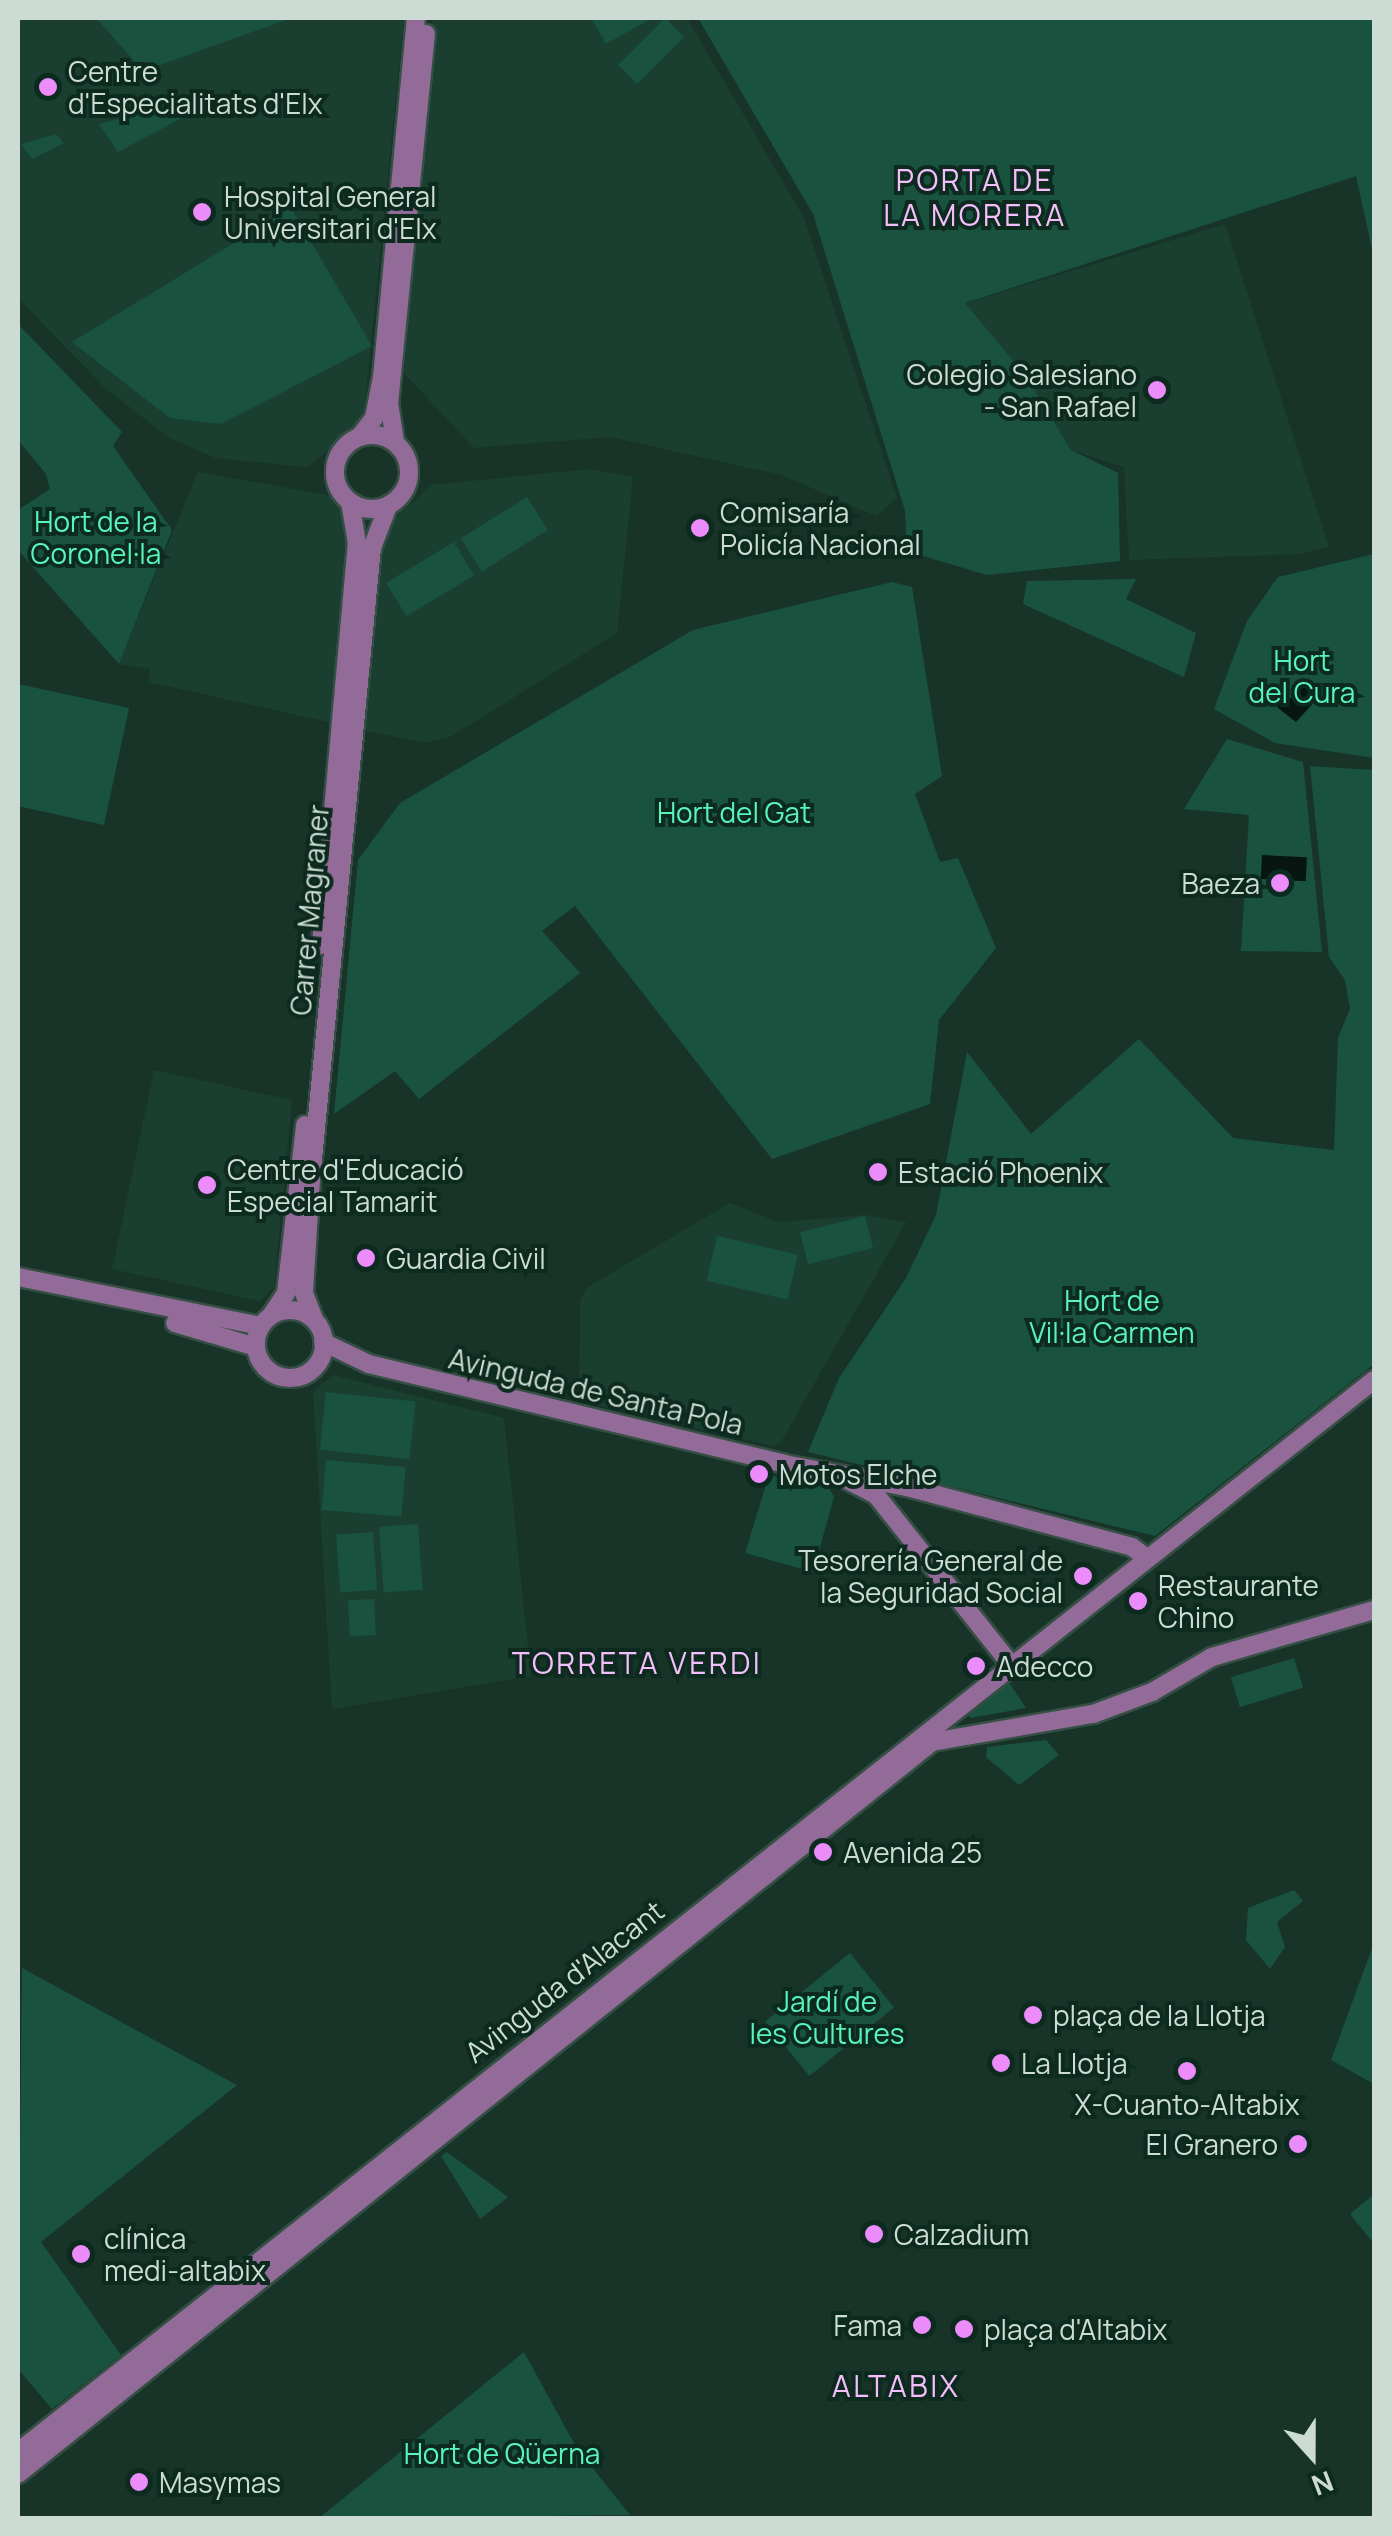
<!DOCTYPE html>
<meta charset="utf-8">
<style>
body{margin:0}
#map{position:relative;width:1392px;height:2536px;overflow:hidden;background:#183429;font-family:Manrope,sans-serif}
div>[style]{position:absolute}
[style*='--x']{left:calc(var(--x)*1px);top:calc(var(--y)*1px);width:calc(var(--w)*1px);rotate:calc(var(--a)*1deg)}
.built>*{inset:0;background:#1a3f31}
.green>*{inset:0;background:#19533f;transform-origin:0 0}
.water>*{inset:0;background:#071610;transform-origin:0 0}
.roads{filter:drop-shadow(2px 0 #354f44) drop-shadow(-2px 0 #354f44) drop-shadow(0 2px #354f44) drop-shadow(0 -2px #354f44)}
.secondary>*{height:18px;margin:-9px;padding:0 9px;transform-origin:9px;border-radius:9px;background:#926b98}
.secondary>.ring{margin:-9px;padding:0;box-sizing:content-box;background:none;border:18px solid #926b98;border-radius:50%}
.dots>*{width:28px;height:28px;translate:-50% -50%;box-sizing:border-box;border:5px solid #0d2a1f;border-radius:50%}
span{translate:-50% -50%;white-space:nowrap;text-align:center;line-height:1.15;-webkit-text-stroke:8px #0d2a1f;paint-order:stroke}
.poi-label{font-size:28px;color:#ccdcd4}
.left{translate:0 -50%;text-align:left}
.right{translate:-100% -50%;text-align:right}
.park-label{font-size:28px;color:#59f3be}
.street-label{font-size:28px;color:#ccdcd4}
.neighbourhood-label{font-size:30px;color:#f3befb;letter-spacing:2.5px}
.frame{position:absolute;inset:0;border:20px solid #ccdcd4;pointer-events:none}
.north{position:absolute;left:1262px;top:2406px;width:100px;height:100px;-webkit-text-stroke:8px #0d2a1f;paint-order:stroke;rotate:159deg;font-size:28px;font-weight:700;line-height:40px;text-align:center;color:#ccdcd4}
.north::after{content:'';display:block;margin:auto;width:35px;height:45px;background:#ccdcd4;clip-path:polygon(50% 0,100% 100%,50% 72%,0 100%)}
</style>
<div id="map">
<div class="built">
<i style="clip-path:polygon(18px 18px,96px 18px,143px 71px,292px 18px,404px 18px,363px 422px,307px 467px,216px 458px,171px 439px,106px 389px,18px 298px)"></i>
<i style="clip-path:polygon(433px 18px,687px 18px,804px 218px,897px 498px,876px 516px,782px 475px,610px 437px,474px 448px,404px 373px)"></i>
<i style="clip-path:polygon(1225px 224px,1329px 547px,1299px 554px,1129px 560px,1124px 467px,1071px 450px,1026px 376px,964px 304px)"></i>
<i style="clip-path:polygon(589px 469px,633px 477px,617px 633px,450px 737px,426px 743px,363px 730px,376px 545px,391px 522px,431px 485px)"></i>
<i style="clip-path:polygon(198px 472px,333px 496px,349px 512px,352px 545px,333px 723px,149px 682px,150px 669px,119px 664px)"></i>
<i style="clip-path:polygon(154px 1070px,292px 1100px,274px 1287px,260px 1301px,112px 1269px)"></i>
<i style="clip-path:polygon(730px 1203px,779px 1222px,866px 1215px,906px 1222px,781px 1442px,773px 1446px,579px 1401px,580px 1301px,588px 1287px)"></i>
<i style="clip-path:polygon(333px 1375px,504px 1418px,531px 1676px,332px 1709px,313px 1392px)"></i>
</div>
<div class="green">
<i style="clip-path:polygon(96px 18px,292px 18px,143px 71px)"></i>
<i style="clip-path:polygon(591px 18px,652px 18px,606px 44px)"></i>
<i style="left:665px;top:18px;width:27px;height:66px;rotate:45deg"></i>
<i style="clip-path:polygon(698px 18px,1374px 18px,1374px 258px,1356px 176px,965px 303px,1026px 376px,1071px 450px,1118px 473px,1120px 561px,987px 575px,907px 551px,905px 511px,813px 214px)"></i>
<i style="clip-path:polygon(169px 107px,180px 119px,118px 152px,99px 124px)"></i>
<i style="clip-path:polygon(56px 134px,64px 143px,32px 159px,21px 144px)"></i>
<i style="clip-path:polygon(291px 208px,372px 346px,221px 424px,170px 418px,72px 342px)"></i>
<i style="clip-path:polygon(18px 324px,122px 432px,113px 446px,172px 530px,119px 664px,18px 550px,18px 510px,50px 489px,46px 474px,18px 440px)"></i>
<i style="left:527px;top:497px;width:39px;height:78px;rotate:58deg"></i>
<i style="left:454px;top:542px;width:39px;height:79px;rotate:59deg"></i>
<i style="clip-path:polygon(1374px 554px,1374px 758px,1275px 743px,1214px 709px,1247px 621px,1278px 577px)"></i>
<i style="clip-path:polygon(1136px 579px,1126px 599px,1196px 633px,1184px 677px,1023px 604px,1027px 581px)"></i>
<i style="clip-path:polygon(892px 582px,912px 587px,942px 776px,915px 794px,940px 862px,958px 858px,996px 948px,939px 1020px,930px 1104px,772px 1159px,575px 906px,542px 931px,580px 973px,419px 1099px,395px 1071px,334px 1114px,358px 860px,400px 803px,693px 630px)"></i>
<i style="clip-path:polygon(18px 684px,129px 708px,104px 825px,18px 806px)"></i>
<i style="clip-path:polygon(1227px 739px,1303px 762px,1322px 952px,1241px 951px,1249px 815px,1184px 809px)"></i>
<i style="clip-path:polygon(1310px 766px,1374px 770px,1374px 1364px,1155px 1536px,808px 1452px,839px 1378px,906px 1278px,936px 1215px,967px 1052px,1031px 1134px,1139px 1039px,1233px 1138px,1334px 1150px,1338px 1038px,1350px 1009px,1345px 980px,1329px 957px)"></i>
<i style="left:865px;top:1216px;width:33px;height:67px;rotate:76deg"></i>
<i style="left:717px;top:1236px;width:83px;height:46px;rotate:13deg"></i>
<i style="left:326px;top:1392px;width:90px;height:58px;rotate:6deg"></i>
<i style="left:326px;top:1460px;width:80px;height:50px;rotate:5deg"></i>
<i style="clip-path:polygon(769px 1475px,829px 1488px,834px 1497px,813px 1572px,745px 1553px)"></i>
<i style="left:418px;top:1524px;width:66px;height:39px;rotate:86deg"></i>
<i style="left:373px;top:1532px;width:58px;height:37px;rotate:86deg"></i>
<i style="left:374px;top:1599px;width:36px;height:26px;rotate:87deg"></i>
<i style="left:1294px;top:1658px;width:31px;height:66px;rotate:73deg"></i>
<i style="clip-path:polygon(1008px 1681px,1026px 1708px,970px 1718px,968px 1713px)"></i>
<i style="clip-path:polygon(1046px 1740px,1059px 1755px,1019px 1785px,986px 1757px,987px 1747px)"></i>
<i style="clip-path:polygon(1294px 1890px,1303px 1901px,1277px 1922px,1285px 1947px,1270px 1969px,1246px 1940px,1248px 1908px)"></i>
<i style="clip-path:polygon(1374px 1943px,1374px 2084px,1331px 2060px)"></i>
<i style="left:850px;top:1953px;width:70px;height:109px;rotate:51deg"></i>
<i style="clip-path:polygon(22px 1968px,237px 2085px,41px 2242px,121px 2355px,52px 2409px,18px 2369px)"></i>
<i style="clip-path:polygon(447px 2152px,508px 2197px,480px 2219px,441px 2156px)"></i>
<i style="clip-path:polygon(1374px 2194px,1374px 2244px,1350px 2214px)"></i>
<i style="clip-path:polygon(524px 2352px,576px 2447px,630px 2515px,319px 2518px)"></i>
</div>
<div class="water">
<i style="clip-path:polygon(1296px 684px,1317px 688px,1317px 699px,1296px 722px,1278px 708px,1272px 693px,1280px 685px,1288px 698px,1296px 698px)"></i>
<i style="left:1262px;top:855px;width:45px;height:24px;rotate:3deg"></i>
</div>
<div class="roads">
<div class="secondary">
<i class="ring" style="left:335px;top:435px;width:56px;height:56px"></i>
<i style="--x:360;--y:436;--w:23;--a:-52"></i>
<i style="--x:374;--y:418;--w:42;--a:-79"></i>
<i style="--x:382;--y:377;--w:361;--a:-84.6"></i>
<i style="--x:395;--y:441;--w:37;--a:-99"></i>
<i style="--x:389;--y:404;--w:372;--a:-84.3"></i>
<i style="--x:321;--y:945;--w:404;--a:-84.9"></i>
<i style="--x:357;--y:543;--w:42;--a:-99.7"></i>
<i style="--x:18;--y:1277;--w:247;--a:11.4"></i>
<i class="ring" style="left:256px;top:1310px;width:50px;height:50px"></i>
<i style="--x:272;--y:1314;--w:25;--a:-56"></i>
<i style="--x:286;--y:1293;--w:169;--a:-83.5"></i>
<i style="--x:314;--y:1319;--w:28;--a:-111"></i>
<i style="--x:304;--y:1293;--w:113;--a:-86.5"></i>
<i style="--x:311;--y:1180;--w:635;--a:-84.49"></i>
<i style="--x:372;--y:548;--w:45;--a:-69.1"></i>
<i style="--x:175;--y:1323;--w:84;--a:16.5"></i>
<i style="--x:323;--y:1342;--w:51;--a:25.6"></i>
<i style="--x:369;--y:1364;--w:427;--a:13.5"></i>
<i style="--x:784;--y:1464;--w:125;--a:10.6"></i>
<i style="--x:907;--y:1487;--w:233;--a:14.9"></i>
<i style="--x:1132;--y:1547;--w:19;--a:36"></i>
<i style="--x:849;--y:1481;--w:30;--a:27"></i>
<i style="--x:876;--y:1495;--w:217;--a:51.5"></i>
<i style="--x:18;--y:2452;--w:1729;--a:-38.33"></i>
<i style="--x:18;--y:2474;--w:1171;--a:-38.69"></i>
<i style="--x:932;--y:1742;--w:163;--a:-9.9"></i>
<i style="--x:1093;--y:1714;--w:63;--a:-20.4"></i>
<i style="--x:1152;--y:1692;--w:69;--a:-30.3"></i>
<i style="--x:1212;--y:1657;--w:169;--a:-16.2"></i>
</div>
</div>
<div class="dots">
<i style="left:48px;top:87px;background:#ec8cfb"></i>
<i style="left:202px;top:212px;background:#ec8cfb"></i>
<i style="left:1157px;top:390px;background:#ec8cfb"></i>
<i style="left:700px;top:528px;background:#ec8cfb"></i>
<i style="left:1280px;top:883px;background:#ec8cfb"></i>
<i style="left:878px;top:1172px;background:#ec8cfb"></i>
<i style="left:207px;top:1185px;background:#ec8cfb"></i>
<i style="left:366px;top:1258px;background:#ec8cfb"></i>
<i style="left:759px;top:1474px;background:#ec8cfb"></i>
<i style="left:1083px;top:1576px;background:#ec8cfb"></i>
<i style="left:1138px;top:1601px;background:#ec8cfb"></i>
<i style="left:976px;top:1666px;background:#ec8cfb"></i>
<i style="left:823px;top:1852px;background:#ec8cfb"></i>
<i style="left:1033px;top:2015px;background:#ec8cfb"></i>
<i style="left:1001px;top:2063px;background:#ec8cfb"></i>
<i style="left:1187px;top:2071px;background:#ec8cfb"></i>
<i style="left:1298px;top:2144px;background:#ec8cfb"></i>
<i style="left:874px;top:2234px;background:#ec8cfb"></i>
<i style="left:81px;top:2254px;background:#ec8cfb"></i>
<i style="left:922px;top:2325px;background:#ec8cfb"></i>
<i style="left:964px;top:2329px;background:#ec8cfb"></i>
<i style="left:139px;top:2482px;background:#ec8cfb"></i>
</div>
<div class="poi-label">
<span class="left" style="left:68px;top:87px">Centre<br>d'Especialitats d'Elx</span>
<span class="left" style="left:224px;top:212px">Hospital General<br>Universitari d'Elx</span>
<span class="right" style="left:1137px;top:390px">Colegio Salesiano<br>- San Rafael</span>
<span class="left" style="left:720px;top:528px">Comisaría<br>Policía Nacional</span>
<span class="right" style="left:1260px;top:883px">Baeza</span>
<span class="left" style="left:227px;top:1185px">Centre d'Educació<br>Especial Tamarit</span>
<span class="left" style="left:898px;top:1172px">Estació Phoenix</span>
<span class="left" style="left:386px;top:1258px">Guardia Civil</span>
<span class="left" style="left:779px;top:1474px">Motos Elche</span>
<span class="right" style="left:1063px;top:1576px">Tesorería General de<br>la Seguridad Social</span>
<span class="left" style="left:1158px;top:1601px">Restaurante<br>Chino</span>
<span class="left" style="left:996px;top:1666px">Adecco</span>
<span class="left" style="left:843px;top:1852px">Avenida 25</span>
<span class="left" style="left:1053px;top:2015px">plaça de la Llotja</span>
<span class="left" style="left:1021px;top:2063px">La Llotja</span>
<span style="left:1187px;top:2104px">X-Cuanto-Altabix</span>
<span class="right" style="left:1278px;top:2144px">El Granero</span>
<span class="left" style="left:894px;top:2234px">Calzadium</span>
<span class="left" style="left:104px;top:2254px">clínica<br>medi-altabix</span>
<span class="right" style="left:902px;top:2325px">Fama</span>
<span class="left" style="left:984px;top:2329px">plaça d'Altabix</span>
<span class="left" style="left:159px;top:2482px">Masymas</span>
</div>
<div class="park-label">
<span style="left:96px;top:537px">Hort de la<br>Coronel·la</span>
<span style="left:1302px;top:676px">Hort<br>del Cura</span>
<span style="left:734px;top:812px">Hort del Gat</span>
<span style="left:1112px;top:1316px">Hort de<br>Vil·la Carmen</span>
<span style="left:827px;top:2017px">Jardí de<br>les Cultures</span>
<span style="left:502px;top:2453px">Hort de Qüerna</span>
</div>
<div class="street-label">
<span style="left:309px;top:910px;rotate:-85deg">Carrer Magraner</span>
<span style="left:596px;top:1391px;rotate:13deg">Avinguda de Santa Pola</span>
<span style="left:564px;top:1981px;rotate:-38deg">Avinguda d'Alacant</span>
</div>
<div class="neighbourhood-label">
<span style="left:975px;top:197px">PORTA DE<br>LA MORERA</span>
<span style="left:637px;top:1663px">TORRETA VERDI</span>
<span style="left:896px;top:2386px">ALTABIX</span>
</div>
<div class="frame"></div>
<div class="north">N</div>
</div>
